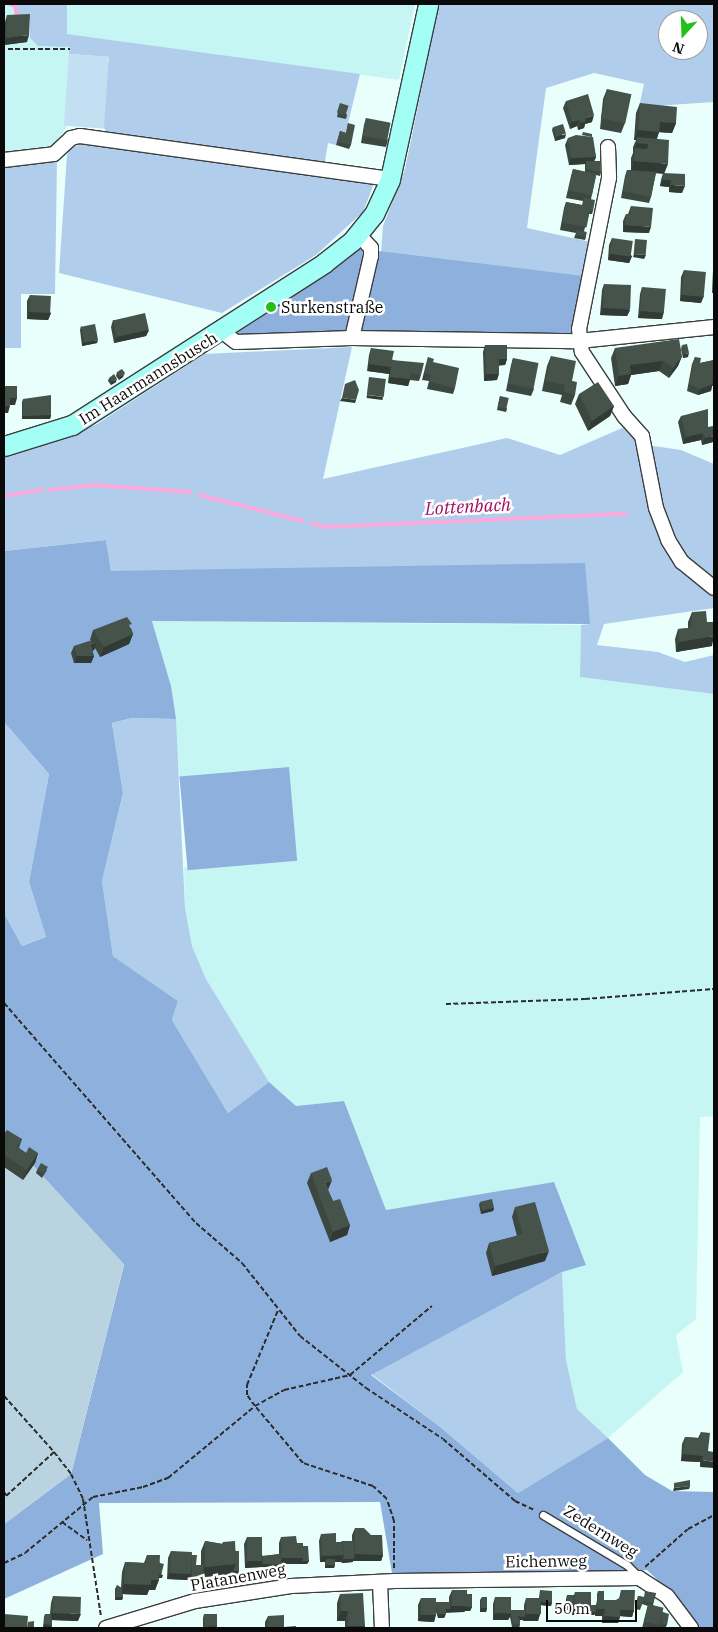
<!DOCTYPE html>
<meta charset="utf-8">
<style>
body{margin:0}
#map{position:relative;width:718px;height:1632px;overflow:hidden;background:#e8fffb;font-family:"IBM Plex Serif",serif}
div>[style]{position:absolute}
[style*='--x']{left:calc(var(--x)*1px);top:calc(var(--y)*1px);width:calc(var(--w)*1px);rotate:calc(var(--a)*1deg)}
.farmland>*{inset:0;background:#c6f6f3}
.green>*{inset:0;background:#b0ceeb}
.forest>*{inset:0;background:#8eb0dc;transform-origin:0 0}
.cemetery>*{inset:0;background:#b9d3e1}
.pitch>*{inset:0;background:#c2e0f2;transform-origin:0 0}
.stream>*{height:4px;margin:-2px;padding:0 2px;transform-origin:2px;border-radius:2px;background:#faa9da}
.path>*{height:2px;margin-top:-1px;transform-origin:0;background:repeating-linear-gradient(90deg,#2c2c2c 0 5px,transparent 0 7.5px)}
.roads{filter:drop-shadow(1px 0 #3d3d3d) drop-shadow(-1px 0 #3d3d3d) drop-shadow(0 1px #3d3d3d) drop-shadow(0 -1px #3d3d3d)}
.lane>*{height:7px;margin:-3.5px;padding:0 3.5px;transform-origin:3.5px;border-radius:3.5px;background:#fff}
.street>*{height:14px;margin:-7px;padding:0 7px;transform-origin:7px;border-radius:7px;background:#fff}
.secondary>*{height:19px;margin:-9.5px;padding:0 9.5px;transform-origin:9.5px;border-radius:9.5px;background:#a3fff6}
.wall>*{inset:0;background:#3c4740}
.shaded-wall>*{inset:0;background:#313a34;transform-origin:0 0}
.building>*{inset:0;background:#46534b;transform-origin:0 0}
.dots>*{width:14px;height:14px;translate:-50% -50%;box-sizing:border-box;border:2px solid #fff;border-radius:50%}
span{translate:-50% -50%;white-space:nowrap;text-align:center;line-height:1.15;-webkit-text-stroke:5px #fff;paint-order:stroke}
.poi-label{font-size:16px;color:#0a0a0a}
.left{translate:0 -50%;text-align:left}
.street-label{font-size:16px;color:#0a0a0a}
.water-label{font-size:18px;color:#a20e5f;font-style:italic}
.frame{position:absolute;inset:0;border:5px solid #0a0a0a;pointer-events:none}
.north{position:absolute;left:658px;top:10px;width:50px;height:50px;box-sizing:border-box;background:#fff;border:1px solid #9d9d9d;border-radius:50%;rotate:200deg;font-size:14px;font-weight:700;line-height:20px;text-align:center;color:#0a0a0a}
.north::after{content:'';display:block;margin:auto;width:18px;height:22px;background:#21c11b;clip-path:polygon(50% 0,100% 100%,50% 72%,0 100%)}
.scale{position:absolute;left:546px;top:1600px;width:91px;height:22px;box-sizing:border-box;border:2px solid #0a0a0a;border-top:0;padding-left:6px;font-size:15px;line-height:18px;white-space:nowrap;color:#0a0a0a;-webkit-text-stroke:4px #fff;paint-order:stroke}
</style>
<div id="map">
<div class="farmland">
<i style="clip-path:polygon(4px 4px,13px 4px,17px 20px,31px 19px,30px 38px,70px 47px,67px 126px,52px 149px,4px 155px)"></i>
<i style="clip-path:polygon(67px 4px,415px 4px,399px 80px,67px 34px)"></i>
<i style="clip-path:polygon(152px 621px,581px 625px,580px 677px,714px 694px,714px 1116px,700px 1117px,696px 1319px,676px 1335px,683px 1372px,608px 1438px,577px 1409px,566px 1360px,562px 1272px,586px 1264px,554px 1183px,386px 1210px,344px 1101px,296px 1106px,269px 1082px,206px 979px,192px 946px,185px 908px,184px 867px,297px 861px,288px 767px,180px 781px,171px 686px)"></i>
</div>
<div class="green">
<i style="clip-path:polygon(13px 4px,67px 4px,67px 34px,360px 74px,345px 136px,339px 135px,336px 145px,328px 143px,324px 167px,110px 138px,101px 123px,109px 57px,69px 54px,70px 47px,38px 46px,30px 38px,30px 20px,17px 20px)"></i>
<i style="clip-path:polygon(evenodd,439px 4px,714px 4px,714px 102px,639px 107px,644px 84px,594px 73px,546px 88px,527px 228px,591px 242px,585px 276px,381px 253px,383px 226px,405px 169px,439px 4px,668px 20px,698px 20px,698px 50px,668px 50px,668px 20px)"></i>
<i style="clip-path:polygon(92px 142px,375px 181px,363px 212px,316px 255px,222px 313px,59px 273px,67px 155px,71px 147px)"></i>
<i style="clip-path:polygon(50px 159px,57px 160px,55px 294px,21px 294px,21px 348px,4px 348px,4px 162px)"></i>
<i style="clip-path:polygon(352px 347px,323px 479px,507px 438px,560px 455px,629px 425px,640px 444px,681px 450px,714px 464px,714px 608px,604px 624px,597px 645px,658px 652px,685px 662px,714px 655px,714px 694px,580px 677px,581px 625px,590px 624px,111px 571px,106px 540px,4px 551px,4px 454px,69px 436px,97px 424px,204px 354px)"></i>
<i style="clip-path:polygon(132px 718px,176px 719px,185px 908px,192px 946px,206px 979px,269px 1082px,228px 1113px,172px 1020px,178px 1001px,113px 956px,102px 881px,123px 793px,112px 723px)"></i>
<i style="clip-path:polygon(4px 722px,49px 774px,29px 882px,46px 937px,22px 946px,4px 913px)"></i>
<i style="clip-path:polygon(562px 1272px,566px 1360px,577px 1409px,608px 1438px,518px 1493px,439px 1426px,371px 1374px)"></i>
</div>
<div class="forest">
<i style="clip-path:polygon(362px 249px,585px 276px,571px 350px,347px 334px,234px 335px,315px 282px,350px 251px)"></i>
<i style="clip-path:polygon(106px 540px,111px 571px,585px 563px,590px 624px,152px 621px,171px 686px,176px 719px,132px 718px,112px 723px,123px 793px,102px 881px,113px 956px,178px 1001px,172px 1020px,228px 1113px,269px 1082px,296px 1106px,344px 1101px,386px 1210px,554px 1182px,586px 1265px,562px 1272px,371px 1375px,439px 1426px,518px 1493px,608px 1438px,645px 1475px,672px 1491px,714px 1492px,714px 1628px,697px 1628px,670px 1592px,647px 1570px,569px 1576px,393px 1579px,380px 1502px,99px 1503px,103px 1554px,4px 1599px,4px 1524px,71px 1474px,124px 1265px,4px 1134px,4px 913px,22px 946px,46px 937px,29px 882px,49px 774px,4px 722px,4px 551px)"></i>
<i style="left:289px;top:767px;width:94px;height:110px;rotate:85deg"></i>
</div>
<div class="cemetery">
<i style="clip-path:polygon(4px 1134px,124px 1264px,71px 1474px,4px 1524px)"></i>
</div>
<div class="pitch">
<i style="left:69px;top:54px;width:40px;height:72px;rotate:4deg"></i>
</div>
<div class="stream">
<i style="--x:10;--y:4;--w:5;--a:22"></i>
<i style="--x:15;--y:6;--w:10;--a:79"></i>
<i style="--x:49;--y:490;--w:45;--a:-6.3"></i>
<i style="--x:94;--y:485;--w:96;--a:4.2"></i>
<i style="--x:200;--y:495;--w:106;--a:14.2"></i>
<i style="--x:4;--y:496;--w:39;--a:-9"></i>
<i style="--x:312;--y:523;--w:14;--a:17"></i>
<i style="--x:325;--y:527;--w:301;--a:-2.5"></i>
</div>
<div class="path">
<i style="--x:8;--y:49;--w:62;--a:0"></i>
<i style="--x:4;--y:1003;--w:292;--a:48.9"></i>
<i style="--x:196;--y:1223;--w:61;--a:41"></i>
<i style="--x:242;--y:1263;--w:93;--a:51.5"></i>
<i style="--x:300;--y:1336;--w:84;--a:38.2"></i>
<i style="--x:366;--y:1388;--w:92;--a:33.5"></i>
<i style="--x:443;--y:1439;--w:95;--a:40.7"></i>
<i style="--x:515;--y:1501;--w:21;--a:25"></i>
<i style="--x:446;--y:1004;--w:139;--a:-2.1"></i>
<i style="--x:585;--y:999;--w:129;--a:-4.4"></i>
<i style="--x:4;--y:1396;--w:75;--a:48.2"></i>
<i style="--x:54;--y:1452;--w:68;--a:137.4"></i>
<i style="--x:54;--y:1452;--w:28;--a:52"></i>
<i style="--x:71;--y:1474;--w:28;--a:64"></i>
<i style="--x:83;--y:1499;--w:118;--a:81.3"></i>
<i style="--x:4;--y:1492;--w:5;--a:53"></i>
<i style="--x:62;--y:1522;--w:31;--a:36"></i>
<i style="--x:4;--y:1563;--w:23;--a:-25"></i>
<i style="--x:25;--y:1553;--w:88;--a:-39.5"></i>
<i style="--x:93;--y:1497;--w:51;--a:-11.3"></i>
<i style="--x:143;--y:1487;--w:27;--a:-20"></i>
<i style="--x:168;--y:1478;--w:113;--a:-39.6"></i>
<i style="--x:255;--y:1406;--w:14;--a:-126"></i>
<i style="--x:247;--y:1395;--w:10;--a:-90"></i>
<i style="--x:247;--y:1385;--w:81;--a:-67.5"></i>
<i style="--x:645;--y:1567;--w:57;--a:-41.5"></i>
<i style="--x:688;--y:1529;--w:30;--a:-28"></i>
<i style="--x:394;--y:1568;--w:47;--a:-90"></i>
<i style="--x:394;--y:1521;--w:23;--a:-108"></i>
<i style="--x:387;--y:1499;--w:19;--a:-137"></i>
<i style="--x:373;--y:1486;--w:74;--a:-161.8"></i>
<i style="--x:303;--y:1463;--w:75;--a:-130.1"></i>
<i style="--x:255;--y:1406;--w:33;--a:-29"></i>
<i style="--x:284;--y:1390;--w:68;--a:-12.8"></i>
<i style="--x:350;--y:1375;--w:107;--a:-40.1"></i>
</div>
<div class="roads">
<div class="lane">
<i style="--x:543;--y:1515;--w:98;--a:30.8"></i>
<i style="--x:627;--y:1565;--w:17;--a:45"></i>
</div>
<div class="street">
<i style="--x:608;--y:147;--w:31;--a:88"></i>
<i style="--x:609;--y:178;--w:154;--a:101.2"></i>
<i style="--x:579;--y:329;--w:23;--a:83"></i>
<i style="--x:582;--y:352;--w:77;--a:56.7"></i>
<i style="--x:624;--y:416;--w:27;--a:48"></i>
<i style="--x:642;--y:436;--w:73;--a:79"></i>
<i style="--x:656;--y:508;--w:34;--a:69"></i>
<i style="--x:668;--y:540;--w:26;--a:58"></i>
<i style="--x:682;--y:562;--w:41;--a:39.1"></i>
<i style="--x:4;--y:160;--w:50;--a:-6.8"></i>
<i style="--x:54;--y:154;--w:23;--a:-43"></i>
<i style="--x:71;--y:138;--w:9;--a:-13"></i>
<i style="--x:80;--y:136;--w:313;--a:7.9"></i>
<i style="--x:220;--y:330;--w:20;--a:37"></i>
<i style="--x:236;--y:342;--w:116;--a:-2"></i>
<i style="--x:352;--y:338;--w:227;--a:0.8"></i>
<i style="--x:579;--y:341;--w:136;--a:-5.9"></i>
<i style="--x:352;--y:338;--w:84;--a:-77"></i>
<i style="--x:371;--y:256;--w:8;--a:-90"></i>
<i style="--x:371;--y:248;--w:19;--a:-133"></i>
<i style="--x:380;--y:1583;--w:45;--a:87.5"></i>
<i style="--x:106;--y:1628;--w:93;--a:-16.9"></i>
<i style="--x:195;--y:1601;--w:97;--a:-8.9"></i>
<i style="--x:291;--y:1586;--w:104;--a:-2.8"></i>
<i style="--x:395;--y:1581;--w:244;--a:-0.7"></i>
<i style="--x:639;--y:1578;--w:33;--a:33"></i>
<i style="--x:667;--y:1596;--w:40;--a:53"></i>
</div>
<div class="secondary">
<i style="--x:4;--y:446;--w:71;--a:-17.2"></i>
<i style="--x:72;--y:425;--w:300;--a:-32.7"></i>
<i style="--x:324;--y:263;--w:36;--a:-38"></i>
<i style="--x:352;--y:241;--w:35;--a:-51"></i>
<i style="--x:374;--y:214;--w:38;--a:-65"></i>
<i style="--x:390;--y:179;--w:179;--a:-77.7"></i>
</div>
</div>
<div class="wall">
<i style="clip-path:polygon(7px 15px,27px 42px,4px 45px,5px 22px)"></i>
<i style="clip-path:polygon(607px 89px,625px 123px,621px 133px,600px 129px,603px 99px)"></i>
<i style="clip-path:polygon(566px 101px,592px 122px,585px 124px,584px 128px,578px 130px,577px 126px,570px 129px,563px 108px)"></i>
<i style="clip-path:polygon(340px 103px,347px 115px,346px 119px,337px 117px)"></i>
<i style="clip-path:polygon(640px 103px,676px 123px,672px 133px,659px 132px,657px 139px,664px 173px,682px 193px,669px 192px,669px 187px,660px 186px,661px 180px,663px 173px,656px 173px,651px 197px,649px 203px,621px 198px,625px 176px,627px 170px,631px 170px,631px 158px,633px 153px,633px 147px,636px 140px,634px 140px,636px 113px)"></i>
<i style="clip-path:polygon(366px 118px,388px 140px,386px 147px,361px 143px,364px 125px)"></i>
<i style="clip-path:polygon(348px 123px,351px 145px,349px 149px,336px 145px,340px 131px,346px 133px)"></i>
<i style="clip-path:polygon(553px 127px,565px 138px,555px 141px,552px 130px)"></i>
<i style="clip-path:polygon(592px 137px,596px 157px,594px 161px,601px 172px,600px 176px,596px 175px,591px 199px,593px 211px,592px 214px,589px 214px,584px 231px,586px 237px,585px 240px,574px 238px,576px 233px,560px 230px,564px 208px,566px 202px,582px 205px,583px 201px,566px 198px,571px 176px,573px 169px,585px 172px,585px 164px,569px 165px,565px 145px,568px 138px)"></i>
<i style="clip-path:polygon(631px 206px,649px 233px,623px 232px,623px 221px,626px 214px,628px 214px)"></i>
<i style="clip-path:polygon(612px 238px,632px 256px,629px 263px,608px 260px,609px 245px)"></i>
<i style="clip-path:polygon(714px 266px,714px 293px,712px 293px,713px 270px)"></i>
<i style="clip-path:polygon(684px 270px,701px 303px,680px 301px,681px 277px)"></i>
<i style="clip-path:polygon(604px 284px,630px 310px,627px 316px,600px 315px,602px 290px)"></i>
<i style="clip-path:polygon(642px 287px,662px 319px,638px 318px,640px 294px)"></i>
<i style="clip-path:polygon(30px 295px,51px 313px,48px 320px,27px 319px,27px 301px)"></i>
<i style="clip-path:polygon(113px 320px,149px 330px,146px 336px,114px 343px,111px 327px)"></i>
<i style="clip-path:polygon(81px 326px,97px 343px,82px 346px,80px 330px)"></i>
<i style="clip-path:polygon(485px 345px,507px 359px,505px 365px,499px 365px,497px 380px,484px 381px,483px 352px)"></i>
<i style="clip-path:polygon(682px 345px,688px 357px,683px 358px,681px 349px)"></i>
<i style="clip-path:polygon(371px 348px,421px 375px,419px 381px,410px 380px,408px 386px,388px 383px,389px 374px,367px 371px,369px 355px)"></i>
<i style="clip-path:polygon(615px 348px,682px 356px,678px 366px,669px 378px,659px 371px,631px 375px,628px 384px,615px 386px,611px 358px)"></i>
<i style="clip-path:polygon(551px 356px,575px 395px,571px 405px,560px 402px,562px 395px,542px 391px,547px 366px)"></i>
<i style="clip-path:polygon(428px 357px,455px 388px,453px 394px,427px 389px,429px 381px,422px 380px,426px 364px)"></i>
<i style="clip-path:polygon(695px 357px,700px 363px,714px 360px,714px 386px,712px 386px,711px 391px,698px 395px,687px 391px,692px 364px)"></i>
<i style="clip-path:polygon(513px 358px,534px 389px,531px 396px,506px 391px,511px 365px)"></i>
<i style="clip-path:polygon(117px 372px,123px 377px,119px 380px,116px 376px)"></i>
<i style="clip-path:polygon(109px 378px,116px 382px,111px 385px,108px 381px)"></i>
<i style="clip-path:polygon(579px 394px,614px 406px,610px 416px,588px 431px,575px 404px)"></i>
<i style="clip-path:polygon(500px 396px,507px 409px,506px 412px,497px 410px)"></i>
<i style="clip-path:polygon(23px 399px,51px 415px,50px 419px,22px 419px,22px 402px)"></i>
<i style="clip-path:polygon(681px 416px,708px 427px,713px 442px,702px 445px,701px 440px,683px 444px,678px 422px)"></i>
<i style="clip-path:polygon(692px 612px,707px 622px,712px 646px,676px 652px,675px 639px,678px 629px,688px 628px,688px 622px)"></i>
<i style="clip-path:polygon(131px 628px,133px 634px,129px 644px,100px 657px,95px 648px,94px 650px,92px 651px,94px 656px,91px 663px,74px 663px,71px 653px,74px 646px,91px 642px,90px 640px,93px 630px)"></i>
<i style="clip-path:polygon(4px 1134px,22px 1139px,19px 1148px,26px 1153px,38px 1153px,35px 1163px,23px 1180px,4px 1167px)"></i>
<i style="clip-path:polygon(37px 1170px,47px 1170px,42px 1178px,36px 1173px)"></i>
<i style="clip-path:polygon(311px 1173px,328px 1190px,333px 1201px,350px 1225px,347px 1235px,330px 1242px,307px 1183px)"></i>
<i style="clip-path:polygon(480px 1202px,494px 1208px,493px 1211px,481px 1214px,479px 1205px)"></i>
<i style="clip-path:polygon(515px 1207px,545px 1261px,492px 1276px,486px 1253px,489px 1243px,517px 1236px,512px 1217px)"></i>
<i style="clip-path:polygon(701px 1432px,708px 1451px,700px 1467px,700px 1462px,681px 1461px,682px 1444px,685px 1437px,698px 1438px)"></i>
<i style="clip-path:polygon(355px 1528px,383px 1555px,381px 1561px,353px 1561px,353px 1562px,342px 1563px,341px 1562px,335px 1562px,334px 1568px,325px 1568px,325px 1562px,320px 1562px,319px 1541px,321px 1534px,336px 1542px,341px 1542px,342px 1541px,352px 1541px,352px 1535px)"></i>
<i style="clip-path:polygon(247px 1537px,263px 1556px,279px 1554px,279px 1543px,281px 1537px,297px 1543px,303px 1546px,309px 1561px,307px 1564px,281px 1564px,280px 1568px,261px 1567px,245px 1568px,244px 1544px)"></i>
<i style="clip-path:polygon(205px 1541px,222px 1544px,223px 1542px,236px 1551px,239px 1571px,238px 1574px,204px 1577px,203px 1582px,189px 1582px,189px 1580px,167px 1579px,168px 1558px,171px 1551px,192px 1555px,196px 1565px,201px 1565px,201px 1551px)"></i>
<i style="clip-path:polygon(147px 1555px,160px 1563px,162px 1578px,159px 1578px,155px 1590px,149px 1590px,147px 1595px,122px 1594px,123px 1597px,122px 1600px,115px 1600px,115px 1589px,117px 1585px,121px 1588px,122px 1572px,125px 1562px,144px 1563px)"></i>
<i style="clip-path:polygon(452px 1590px,466px 1594px,472px 1607px,470px 1611px,465px 1611px,464px 1612px,446px 1612px,444px 1618px,438px 1618px,436px 1612px,434px 1622px,418px 1621px,418px 1605px,421px 1598px,436px 1602px,449px 1602px,449px 1597px)"></i>
<i style="clip-path:polygon(540px 1590px,552px 1602px,551px 1606px,541px 1605px,540px 1614px,538px 1621px,520px 1620px,520px 1625px,519px 1628px,518px 1628px,512px 1627px,510px 1617px,508px 1620px,493px 1620px,493px 1604px,495px 1597px,511px 1610px,524px 1610px,524px 1605px,526px 1598px,539px 1598px)"></i>
<i style="clip-path:polygon(621px 1590px,634px 1610px,632px 1617px,620px 1616px,618px 1623px,602px 1623px,602px 1616px,595px 1616px,595px 1614px,594px 1615px,572px 1615px,572px 1610px,566px 1610px,566px 1599px,567px 1595px,574px 1595px,575px 1592px,591px 1605px,596px 1605px,597px 1600px,597px 1594px,598px 1591px,604px 1600px,616px 1600px,619px 1599px)"></i>
<i style="clip-path:polygon(656px 1593px,653px 1605px,663px 1612px,667px 1625px,665px 1628px,660px 1627px,659px 1628px,642px 1628px,648px 1606px,642px 1604px,640px 1610px,635px 1609px,638px 1596px,643px 1597px)"></i>
<i style="clip-path:polygon(340px 1594px,365px 1626px,364px 1628px,345px 1628px,345px 1621px,337px 1621px,337px 1603px)"></i>
<i style="clip-path:polygon(53px 1596px,78px 1621px,52px 1620px,52px 1625px,51px 1628px,43px 1628px,44px 1617px,45px 1614px,50px 1614px,51px 1603px)"></i>
<i style="clip-path:polygon(482px 1597px,487px 1608px,486px 1612px,480px 1612px,480px 1600px)"></i>
<i style="clip-path:polygon(204px 1614px,217px 1628px,203px 1628px,203px 1618px)"></i>
<i style="clip-path:polygon(268px 1616px,284px 1627px,296px 1628px,265px 1628px,265px 1622px)"></i>
</div>
<div class="shaded-wall">
<i style="clip-path:polygon(29px 35px,27px 42px,4px 45px,6px 38px)"></i>
<i style="clip-path:polygon(594px 115px,592px 122px,585px 124px,584px 128px,578px 130px,581px 123px,585px 118px)"></i>
<i style="clip-path:polygon(580px 120px,577px 126px,570px 129px,572px 122px)"></i>
<i style="clip-path:polygon(660px 122px,676px 123px,672px 133px,656px 132px)"></i>
<i style="clip-path:polygon(638px 130px,659px 132px,655px 142px,637px 137px,636px 140px,634px 140px)"></i>
<i style="clip-path:polygon(566px 134px,565px 138px,555px 141px,557px 137px)"></i>
<i style="clip-path:polygon(637px 143px,648px 144px,644px 154px,635px 148px,633px 153px)"></i>
<i style="clip-path:polygon(596px 157px,593px 164px,586px 161px,585px 164px,569px 165px,571px 158px)"></i>
<i style="clip-path:polygon(634px 161px,668px 164px,664px 174px,631px 171px)"></i>
<i style="clip-path:polygon(663px 180px,671px 180px,669px 187px,660px 186px)"></i>
<i style="clip-path:polygon(671px 185px,685px 186px,682px 193px,669px 192px)"></i>
<i style="clip-path:polygon(625px 225px,651px 227px,649px 233px,623px 232px)"></i>
<i style="clip-path:polygon(610px 254px,632px 256px,629px 263px,608px 260px)"></i>
<i style="clip-path:polygon(634px 254px,646px 255px,644px 259px,633px 257px)"></i>
<i style="clip-path:polygon(682px 295px,704px 296px,701px 303px,680px 301px)"></i>
<i style="clip-path:polygon(603px 308px,630px 310px,627px 316px,600px 315px)"></i>
<i style="clip-path:polygon(641px 311px,664px 312px,662px 319px,638px 318px)"></i>
<i style="clip-path:polygon(29px 312px,51px 313px,48px 320px,27px 319px)"></i>
<i style="clip-path:polygon(149px 330px,146px 336px,114px 343px,117px 337px)"></i>
<i style="clip-path:polygon(98px 340px,97px 343px,82px 346px,84px 342px)"></i>
<i style="clip-path:polygon(689px 353px,688px 357px,683px 358px,684px 354px)"></i>
<i style="clip-path:polygon(682px 356px,678px 366px,669px 378px,673px 368px)"></i>
<i style="clip-path:polygon(499px 359px,507px 359px,505px 365px,496px 366px)"></i>
<i style="clip-path:polygon(663px 361px,659px 371px,631px 375px,628px 384px,615px 386px,619px 376px,630px 365px)"></i>
<i style="left:369px;top:364px;width:22px;height:7px;rotate:8deg"></i>
<i style="clip-path:polygon(125px 373px,123px 377px,119px 380px,120px 377px)"></i>
<i style="clip-path:polygon(486px 374px,499px 374px,497px 380px,484px 381px)"></i>
<i style="clip-path:polygon(390px 377px,410px 379px,408px 386px,388px 383px)"></i>
<i style="clip-path:polygon(117px 379px,116px 382px,111px 385px,112px 382px)"></i>
<i style="clip-path:polygon(712px 380px,714px 380px,714px 386px,712px 386px,711px 391px,698px 395px,700px 389px)"></i>
<i style="left:367px;top:395px;width:16px;height:3px;rotate:7deg"></i>
<i style="clip-path:polygon(10px 398px,17px 398px,15px 405px,8px 405px)"></i>
<i style="clip-path:polygon(342px 398px,356px 400px,355px 403px,340px 401px)"></i>
<i style="clip-path:polygon(4px 406px,10px 406px,8px 413px,4px 413px)"></i>
<i style="clip-path:polygon(614px 406px,610px 416px,588px 431px,592px 421px)"></i>
<i style="clip-path:polygon(51px 415px,50px 419px,22px 419px,23px 416px)"></i>
<i style="clip-path:polygon(703px 433px,701px 440px,683px 444px,686px 437px)"></i>
<i style="clip-path:polygon(714px 436px,713px 442px,702px 445px,705px 438px)"></i>
<i style="clip-path:polygon(133px 634px,129px 644px,100px 657px,104px 647px)"></i>
<i style="clip-path:polygon(714px 636px,712px 646px,676px 652px,679px 642px)"></i>
<i style="clip-path:polygon(96px 643px,94px 650px,88px 652px,91px 645px)"></i>
<i style="clip-path:polygon(77px 656px,94px 656px,91px 663px,74px 663px)"></i>
<i style="clip-path:polygon(38px 1153px,35px 1163px,23px 1180px,27px 1170px)"></i>
<i style="clip-path:polygon(332px 1180px,328px 1190px,325px 1183px)"></i>
<i style="clip-path:polygon(494px 1208px,493px 1211px,481px 1214px,482px 1210px)"></i>
<i style="clip-path:polygon(350px 1225px,347px 1235px,330px 1242px,333px 1232px)"></i>
<i style="clip-path:polygon(549px 1251px,545px 1261px,492px 1276px,495px 1266px)"></i>
<i style="clip-path:polygon(683px 1454px,703px 1456px,700px 1462px,681px 1461px)"></i>
<i style="clip-path:polygon(702px 1460px,714px 1462px,714px 1468px,700px 1467px)"></i>
<i style="clip-path:polygon(690px 1486px,689px 1489px,673px 1491px,674px 1488px)"></i>
<i style="clip-path:polygon(355px 1554px,383px 1555px,381px 1561px,353px 1561px,353px 1562px,342px 1563px,343px 1559px,354px 1559px)"></i>
<i style="clip-path:polygon(344px 1555px,341px 1562px,326px 1562px,326px 1559px,325px 1562px,320px 1562px,322px 1556px)"></i>
<i style="clip-path:polygon(282px 1558px,303px 1558px,309px 1561px,307px 1564px,280px 1564px)"></i>
<i style="clip-path:polygon(247px 1561px,263px 1561px,281px 1565px,280px 1568px,261px 1567px,245px 1568px)"></i>
<i style="clip-path:polygon(236px 1564px,239px 1571px,238px 1574px,201px 1577px,205px 1567px)"></i>
<i style="clip-path:polygon(326px 1565px,335px 1565px,334px 1568px,325px 1568px)"></i>
<i style="clip-path:polygon(170px 1573px,192px 1574px,189px 1580px,167px 1579px)"></i>
<i style="clip-path:polygon(157px 1574px,163px 1575px,162px 1578px,156px 1578px)"></i>
<i style="left:190px;top:1579px;width:14px;height:3px"></i>
<i style="clip-path:polygon(151px 1580px,159px 1580px,155px 1590px,149px 1590px,147px 1595px,121px 1594px,124px 1584px)"></i>
<i style="clip-path:polygon(116px 1597px,123px 1597px,122px 1600px,115px 1600px)"></i>
<i style="clip-path:polygon(540px 1602px,552px 1602px,551px 1606px,538px 1605px)"></i>
<i style="clip-path:polygon(451px 1606px,466px 1606px,472px 1607px,470px 1611px,465px 1611px,464px 1612px,444px 1613px,446px 1609px,450px 1609px)"></i>
<i style="clip-path:polygon(567px 1606px,573px 1606px,572px 1610px,566px 1610px)"></i>
<i style="clip-path:polygon(481px 1608px,487px 1608px,486px 1612px,480px 1612px)"></i>
<i style="clip-path:polygon(575px 1608px,590px 1608px,596px 1612px,594px 1615px,572px 1615px)"></i>
<i style="clip-path:polygon(597px 1609px,605px 1609px,602px 1616px,595px 1616px)"></i>
<i style="clip-path:polygon(620px 1610px,634px 1610px,632px 1617px,618px 1616px)"></i>
<i style="clip-path:polygon(341px 1611px,348px 1611px,345px 1621px,337px 1621px)"></i>
<i style="clip-path:polygon(52px 1613px,81px 1614px,78px 1621px,50px 1620px)"></i>
<i style="clip-path:polygon(495px 1613px,511px 1614px,508px 1620px,493px 1620px)"></i>
<i style="clip-path:polygon(439px 1614px,446px 1614px,444px 1618px,438px 1618px)"></i>
<i style="clip-path:polygon(526px 1614px,540px 1614px,538px 1621px,523px 1621px)"></i>
<i style="clip-path:polygon(420px 1615px,436px 1615px,434px 1622px,418px 1621px)"></i>
<i style="clip-path:polygon(517px 1616px,525px 1617px,523px 1620px,516px 1620px)"></i>
<i style="clip-path:polygon(605px 1616px,620px 1617px,618px 1623px,602px 1623px)"></i>
<i style="clip-path:polygon(44px 1624px,52px 1625px,51px 1628px,43px 1628px)"></i>
<i style="clip-path:polygon(217px 1626px,217px 1628px,204px 1628px,205px 1627px)"></i>
<i style="left:348px;top:1626px;width:17px;height:2px"></i>
</div>
<div class="building">
<i style="clip-path:polygon(30px 14px,29px 35px,6px 38px,7px 15px)"></i>
<i style="left:607px;top:89px;width:25px;height:30px;rotate:12deg"></i>
<i style="clip-path:polygon(588px 94px,594px 115px,585px 118px,586px 121px,581px 123px,580px 120px,572px 122px,566px 101px)"></i>
<i style="left:340px;top:103px;width:9px;height:10px;rotate:18deg"></i>
<i style="clip-path:polygon(640px 103px,677px 107px,676px 123px,660px 122px,659px 132px,638px 130px)"></i>
<i style="left:366px;top:118px;width:25px;height:18px;rotate:11deg"></i>
<i style="clip-path:polygon(348px 123px,355px 125px,351px 145px,337px 142px,340px 131px,346px 133px)"></i>
<i style="left:563px;top:124px;width:10px;height:10px;rotate:73deg"></i>
<i style="clip-path:polygon(583px 132px,592px 134px,592px 137px,582px 135px)"></i>
<i style="clip-path:polygon(576px 135px,593px 137px,596px 157px,571px 158px,568px 138px)"></i>
<i style="clip-path:polygon(637px 137px,669px 140px,668px 164px,634px 161px,635px 148px,648px 149px,648px 144px,637px 143px)"></i>
<i style="clip-path:polygon(586px 161px,600px 161px,601px 172px,586px 169px)"></i>
<i style="left:573px;top:169px;width:24px;height:22px;rotate:12deg"></i>
<i style="clip-path:polygon(627px 170px,656px 172px,651px 197px,623px 191px)"></i>
<i style="clip-path:polygon(663px 173px,685px 174px,685px 186px,671px 185px,671px 180px,663px 180px)"></i>
<i style="clip-path:polygon(584px 198px,595px 200px,593px 211px,590px 210px,591px 207px,583px 205px)"></i>
<i style="left:566px;top:202px;width:25px;height:21px;rotate:11deg"></i>
<i style="clip-path:polygon(631px 206px,653px 208px,651px 227px,625px 225px,626px 214px,630px 214px)"></i>
<i style="left:577px;top:230px;width:10px;height:5px;rotate:11deg"></i>
<i style="left:612px;top:238px;width:21px;height:16px;rotate:8deg"></i>
<i style="left:635px;top:239px;width:12px;height:15px;rotate:5deg"></i>
<i style="left:684px;top:270px;width:22px;height:25px;rotate:5deg"></i>
<i style="left:604px;top:284px;width:27px;height:24px;rotate:2deg"></i>
<i style="left:642px;top:287px;width:24px;height:24px;rotate:5deg"></i>
<i style="left:30px;top:295px;width:21px;height:17px;rotate:3deg"></i>
<i style="left:145px;top:313px;width:17px;height:33px;rotate:77deg"></i>
<i style="left:95px;top:324px;width:16px;height:14px;rotate:79deg"></i>
<i style="clip-path:polygon(679px 339px,682px 356px,673px 368px,663px 361px,630px 365px,631px 374px,619px 376px,615px 348px)"></i>
<i style="left:687px;top:344px;width:9px;height:5px;rotate:77deg"></i>
<i style="clip-path:polygon(485px 345px,507px 345px,507px 359px,499px 359px,499px 374px,486px 374px)"></i>
<i style="clip-path:polygon(371px 348px,394px 351px,392px 360px,424px 363px,421px 375px,411px 373px,410px 379px,390px 377px,391px 367px,369px 364px)"></i>
<i style="clip-path:polygon(551px 356px,576px 361px,572px 381px,577px 382px,575px 395px,564px 392px,565px 385px,546px 381px)"></i>
<i style="clip-path:polygon(428px 357px,434px 359px,433px 362px,459px 368px,455px 388px,429px 382px,431px 374px,425px 373px)"></i>
<i style="clip-path:polygon(695px 357px,701px 358px,700px 363px,714px 360px,714px 380px,712px 380px,713px 384px,700px 389px,689px 384px)"></i>
<i style="left:513px;top:358px;width:26px;height:26px;rotate:11deg"></i>
<i style="clip-path:polygon(122px 369px,125px 373px,120px 377px,117px 372px)"></i>
<i style="clip-path:polygon(114px 374px,117px 379px,112px 382px,109px 378px)"></i>
<i style="left:369px;top:377px;width:17px;height:18px;rotate:7deg"></i>
<i style="clip-path:polygon(355px 380px,359px 390px,356px 400px,342px 398px,345px 384px)"></i>
<i style="clip-path:polygon(598px 382px,614px 406px,592px 421px,579px 394px)"></i>
<i style="clip-path:polygon(4px 386px,17px 386px,17px 398px,10px 398px,10px 406px,4px 406px)"></i>
<i style="clip-path:polygon(51px 395px,51px 415px,23px 416px,23px 399px)"></i>
<i style="left:500px;top:396px;width:9px;height:11px;rotate:13deg"></i>
<i style="clip-path:polygon(708px 409px,708px 427px,713px 426px,714px 436px,705px 438px,703px 433px,686px 437px,681px 416px)"></i>
<i style="clip-path:polygon(706px 611px,707px 622px,714px 622px,714px 636px,679px 642px,678px 629px,691px 628px,692px 612px)"></i>
<i style="clip-path:polygon(127px 617px,132px 624px,129px 625px,133px 634px,104px 647px,93px 630px)"></i>
<i style="clip-path:polygon(89px 641px,96px 643px,91px 645px,94px 656px,77px 656px,74px 646px)"></i>
<i style="clip-path:polygon(7px 1130px,22px 1139px,17px 1147px,26px 1153px,29px 1147px,38px 1153px,27px 1170px,4px 1155px,4px 1134px)"></i>
<i style="left:41px;top:1163px;width:8px;height:8px;rotate:30deg"></i>
<i style="clip-path:polygon(327px 1167px,332px 1180px,325px 1183px,333px 1201px,340px 1199px,350px 1225px,333px 1232px,311px 1173px)"></i>
<i style="left:492px;top:1199px;width:9px;height:12px;rotate:77deg"></i>
<i style="clip-path:polygon(535px 1202px,549px 1251px,495px 1266px,489px 1243px,523px 1234px,515px 1207px)"></i>
<i style="clip-path:polygon(701px 1432px,710px 1433px,708px 1451px,714px 1452px,714px 1462px,702px 1460px,703px 1456px,683px 1454px,685px 1437px,700px 1438px)"></i>
<i style="clip-path:polygon(690px 1480px,690px 1486px,674px 1488px,674px 1483px)"></i>
<i style="clip-path:polygon(355px 1528px,364px 1528px,371px 1535px,382px 1535px,383px 1555px,355px 1554px)"></i>
<i style="clip-path:polygon(336px 1533px,336px 1542px,341px 1542px,344px 1555px,322px 1556px,321px 1534px)"></i>
<i style="clip-path:polygon(296px 1536px,297px 1543px,303px 1543px,303px 1558px,282px 1558px,281px 1537px)"></i>
<i style="left:247px;top:1537px;width:15px;height:24px"></i>
<i style="clip-path:polygon(205px 1541px,223px 1544px,223px 1542px,235px 1541px,236px 1564px,205px 1567px)"></i>
<i style="clip-path:polygon(342px 1541px,354px 1541px,354px 1559px,343px 1559px,344px 1555px)"></i>
<i style="clip-path:polygon(303px 1546px,308px 1546px,309px 1561px,302px 1561px,303px 1558px)"></i>
<i style="left:171px;top:1551px;width:21px;height:22px;rotate:3deg"></i>
<i style="clip-path:polygon(236px 1551px,239px 1551px,239px 1571px,233px 1571px,236px 1564px)"></i>
<i style="clip-path:polygon(281px 1554px,281px 1565px,262px 1564px,263px 1561px,263px 1556px)"></i>
<i style="clip-path:polygon(147px 1555px,160px 1555px,159px 1580px,151px 1580px,151px 1585px,124px 1584px,125px 1562px,146px 1563px)"></i>
<i style="clip-path:polygon(192px 1555px,197px 1555px,196px 1565px,203px 1565px,204px 1579px,190px 1579px,192px 1574px)"></i>
<i style="left:326px;top:1559px;width:9px;height:6px"></i>
<i style="left:160px;top:1563px;width:4px;height:11px;rotate:14deg"></i>
<i style="clip-path:polygon(117px 1585px,122px 1588px,123px 1597px,116px 1597px)"></i>
<i style="left:452px;top:1590px;width:15px;height:16px"></i>
<i style="clip-path:polygon(540px 1590px,552px 1591px,552px 1602px,541px 1602px,541px 1598px,540px 1598px)"></i>
<i style="clip-path:polygon(621px 1590px,635px 1590px,634px 1610px,620px 1610px,620px 1617px,605px 1616px,605px 1609px,597px 1609px,597px 1600px,616px 1600px,621px 1597px)"></i>
<i style="left:598px;top:1591px;width:6px;height:9px"></i>
<i style="clip-path:polygon(645px 1591px,656px 1593px,653px 1603px,643px 1601px,641px 1607px,636px 1605px,638px 1596px,644px 1597px)"></i>
<i style="left:575px;top:1592px;width:16px;height:16px"></i>
<i style="clip-path:polygon(363px 1593px,365px 1626px,348px 1626px,348px 1611px,341px 1611px,340px 1594px)"></i>
<i style="left:466px;top:1594px;width:6px;height:13px"></i>
<i style="clip-path:polygon(567px 1595px,574px 1595px,573px 1606px,567px 1606px)"></i>
<i style="left:53px;top:1596px;width:28px;height:17px;rotate:2deg"></i>
<i style="clip-path:polygon(482px 1597px,487px 1597px,487px 1608px,481px 1608px)"></i>
<i style="left:495px;top:1597px;width:16px;height:16px"></i>
<i style="left:421px;top:1598px;width:15px;height:17px"></i>
<i style="left:526px;top:1598px;width:15px;height:16px"></i>
<i style="clip-path:polygon(436px 1602px,450px 1602px,450px 1609px,446px 1609px,446px 1614px,439px 1614px,436px 1605px)"></i>
<i style="left:648px;top:1604px;width:16px;height:18px;rotate:14deg"></i>
<i style="clip-path:polygon(591px 1605px,596px 1605px,596px 1612px,589px 1612px)"></i>
<i style="clip-path:polygon(511px 1610px,525px 1610px,525px 1617px,517px 1616px,520px 1620px,520px 1625px,513px 1623px,511px 1614px)"></i>
<i style="clip-path:polygon(663px 1612px,669px 1614px,667px 1625px,661px 1623px)"></i>
<i style="clip-path:polygon(4px 1614px,28px 1616px,27px 1628px,4px 1628px)"></i>
<i style="clip-path:polygon(45px 1614px,51px 1614px,52px 1625px,44px 1624px)"></i>
<i style="clip-path:polygon(204px 1614px,217px 1614px,217px 1626px,205px 1627px)"></i>
<i style="clip-path:polygon(284px 1615px,284px 1627px,296px 1626px,296px 1628px,268px 1628px,268px 1616px)"></i>
<i style="clip-path:polygon(34px 1621px,34px 1628px,27px 1628px,28px 1622px)"></i>
<i style="clip-path:polygon(644px 1626px,655px 1628px,643px 1628px)"></i>
</div>
<div class="dots">
<i style="left:271px;top:307px;background:#21c11b"></i>
</div>
<div class="poi-label">
<span class="left" style="left:281px;top:307px">Surkenstraße</span>
</div>
<div class="street-label">
<span style="left:148px;top:378px;rotate:-32deg">Im Haarmannsbusch</span>
<span style="left:601px;top:1531px;rotate:32deg">Zedernweg</span>
<span style="left:546px;top:1561px;rotate:-1deg">Eichenweg</span>
<span style="left:238px;top:1577px;rotate:-10deg">Platanenweg</span>
</div>
<div class="water-label">
<span style="left:468px;top:507px;rotate:-3deg">Lottenbach</span>
</div>
<div class="frame"></div>
<div class="north">N</div>
<div class="scale">50 m</div>
</div>
